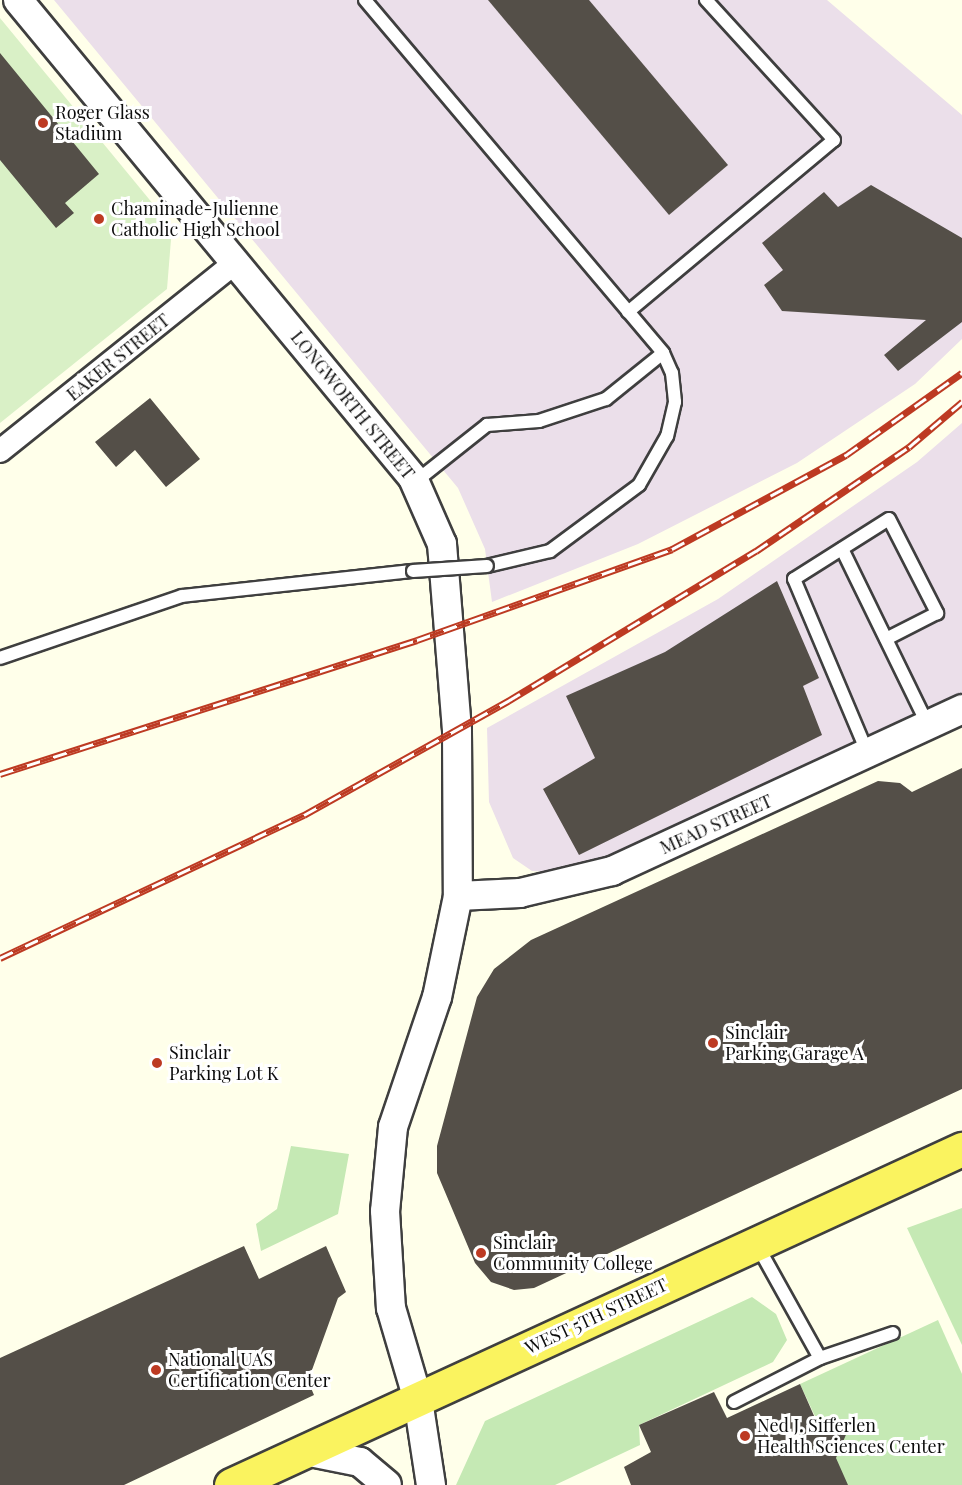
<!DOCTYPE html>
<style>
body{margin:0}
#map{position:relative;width:962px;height:1485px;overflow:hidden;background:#ffffea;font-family:"Playfair Display",serif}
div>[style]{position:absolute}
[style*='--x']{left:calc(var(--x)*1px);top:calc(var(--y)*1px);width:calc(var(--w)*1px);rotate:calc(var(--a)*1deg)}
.industrial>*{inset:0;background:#ebdfea}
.green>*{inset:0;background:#c5e9b4}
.pitch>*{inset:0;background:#d9f0c6}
.building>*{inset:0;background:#544f48}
.roads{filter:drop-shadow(2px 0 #3f3f3f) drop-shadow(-2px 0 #3f3f3f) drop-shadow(0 2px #3f3f3f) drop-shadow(0 -2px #3f3f3f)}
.service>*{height:12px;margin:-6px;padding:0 6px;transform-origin:6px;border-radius:6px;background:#fff}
.minor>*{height:22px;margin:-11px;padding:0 11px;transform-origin:11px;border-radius:11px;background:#fff}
.tertiary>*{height:28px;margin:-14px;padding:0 14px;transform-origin:14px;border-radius:14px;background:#fff}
.primary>*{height:33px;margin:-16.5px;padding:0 16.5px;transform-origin:16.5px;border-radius:16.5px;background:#faf35f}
.rail>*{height:7px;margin-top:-3.5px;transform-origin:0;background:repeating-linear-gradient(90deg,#fff 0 14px,#bd3a22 0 28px);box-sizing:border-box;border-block:2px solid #bd3a22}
.bridges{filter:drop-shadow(2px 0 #3f3f3f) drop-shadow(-2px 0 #3f3f3f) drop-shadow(0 2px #3f3f3f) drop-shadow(0 -2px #3f3f3f)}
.service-bridge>*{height:12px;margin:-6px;padding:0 6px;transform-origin:6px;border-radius:6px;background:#fff}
.dots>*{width:16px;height:16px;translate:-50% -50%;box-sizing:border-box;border:3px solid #fff;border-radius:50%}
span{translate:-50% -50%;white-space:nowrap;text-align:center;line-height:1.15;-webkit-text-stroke:6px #fff;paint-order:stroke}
.poi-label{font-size:18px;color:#0c0c0c}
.left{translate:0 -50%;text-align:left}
.street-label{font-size:18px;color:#0c0c0c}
</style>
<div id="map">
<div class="industrial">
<i style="clip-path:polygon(54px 0,827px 0,962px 115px,962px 339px,915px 384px,797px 463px,638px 544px,492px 602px,485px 549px,458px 488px)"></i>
<i style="clip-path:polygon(962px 423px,962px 696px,603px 865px,563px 873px,532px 871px,513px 858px,489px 802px,487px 728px,718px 599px,917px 462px)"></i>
</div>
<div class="green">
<i style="clip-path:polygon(291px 1146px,349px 1154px,338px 1214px,261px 1251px,256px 1224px,277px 1209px)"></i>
<i style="clip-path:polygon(962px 1208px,962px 1345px,907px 1228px)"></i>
<i style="clip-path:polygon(752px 1297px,776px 1314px,787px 1340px,773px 1362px,639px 1425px,640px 1445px,555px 1485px,456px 1485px,485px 1421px)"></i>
<i style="clip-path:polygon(938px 1320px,962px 1374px,962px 1485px,847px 1485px,800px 1384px)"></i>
</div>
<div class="pitch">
<i style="clip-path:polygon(0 18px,172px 227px,167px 289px,0 423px)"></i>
</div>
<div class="building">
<i style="clip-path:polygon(488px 0,589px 0,728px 165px,669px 215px)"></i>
<i style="clip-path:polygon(0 53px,99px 174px,65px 203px,74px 213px,56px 228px,0 160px)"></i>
<i style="clip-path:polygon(871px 185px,962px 238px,962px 322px,898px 371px,884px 355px,926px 320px,782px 311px,764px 285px,783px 270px,762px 243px,824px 192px,838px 207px)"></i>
<i style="clip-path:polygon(150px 398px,200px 459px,166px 487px,135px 450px,116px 467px,95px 442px)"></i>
<i style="clip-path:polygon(777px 581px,819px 678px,803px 686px,822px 735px,579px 855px,543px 789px,595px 758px,566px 696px,665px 652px)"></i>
<i style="clip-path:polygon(962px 768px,962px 1089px,534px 1288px,514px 1290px,491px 1282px,475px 1263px,437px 1173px,437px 1146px,477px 997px,494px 969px,531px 940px,878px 781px,900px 783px,912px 792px)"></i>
<i style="clip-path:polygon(244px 1246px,259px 1279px,326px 1246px,346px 1292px,338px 1298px,308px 1381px,314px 1395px,124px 1485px,0 1485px,0 1358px)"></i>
<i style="clip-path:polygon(800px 1384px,815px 1418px,848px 1430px,836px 1458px,848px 1485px,631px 1485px,624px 1467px,651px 1452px,639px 1425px,714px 1392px,727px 1418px)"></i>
</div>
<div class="roads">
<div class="service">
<i style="--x:365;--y:0;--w:462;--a:49.8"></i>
<i style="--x:663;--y:353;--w:22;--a:66"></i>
<i style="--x:672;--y:373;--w:29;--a:84"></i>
<i style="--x:675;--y:402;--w:35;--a:103"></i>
<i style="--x:667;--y:436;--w:56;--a:119.7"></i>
<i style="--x:639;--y:485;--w:111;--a:143.4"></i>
<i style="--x:550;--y:551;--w:65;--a:166.6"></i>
<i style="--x:628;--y:312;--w:268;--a:-39.9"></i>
<i style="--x:834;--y:140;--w:190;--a:-132.4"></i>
<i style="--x:415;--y:482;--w:92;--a:-38.4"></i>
<i style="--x:487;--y:425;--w:52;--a:-4.4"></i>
<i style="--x:539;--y:421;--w:71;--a:-18.2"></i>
<i style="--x:606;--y:399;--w:73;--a:-38.9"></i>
<i style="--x:842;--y:549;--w:196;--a:64"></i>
<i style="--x:0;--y:658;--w:192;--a:-18.8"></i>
<i style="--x:182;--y:596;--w:232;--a:-6.2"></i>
<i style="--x:868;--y:754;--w:190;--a:-112.9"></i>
<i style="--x:794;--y:579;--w:112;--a:-32.3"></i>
<i style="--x:889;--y:519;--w:106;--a:62.9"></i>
<i style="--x:937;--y:613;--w:57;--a:153"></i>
<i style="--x:757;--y:1245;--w:129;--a:60.9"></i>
<i style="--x:820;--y:1358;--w:77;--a:-18.9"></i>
<i style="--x:734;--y:1402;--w:97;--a:-27.1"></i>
</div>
<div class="minor">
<i style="--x:0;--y:451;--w:301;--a:-38.7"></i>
</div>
<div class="tertiary">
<i style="--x:18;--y:0;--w:620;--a:50.43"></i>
<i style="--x:413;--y:478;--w:72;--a:66.3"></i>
<i style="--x:442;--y:544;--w:188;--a:85.4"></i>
<i style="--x:457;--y:731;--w:165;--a:89.7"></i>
<i style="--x:458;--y:896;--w:103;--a:101.7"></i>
<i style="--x:437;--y:997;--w:137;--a:108.7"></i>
<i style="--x:393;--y:1127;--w:84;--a:95.4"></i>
<i style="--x:385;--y:1211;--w:97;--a:86.5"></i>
<i style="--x:391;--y:1308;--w:96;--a:73.6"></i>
<i style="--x:418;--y:1400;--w:86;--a:81.3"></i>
<i style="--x:458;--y:896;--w:62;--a:-2.8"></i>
<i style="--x:520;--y:893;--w:95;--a:-13.4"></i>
<i style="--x:612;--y:871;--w:386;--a:-24.8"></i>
<i style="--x:305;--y:1451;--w:56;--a:11.3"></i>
<i style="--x:360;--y:1462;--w:35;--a:40"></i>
</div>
<div class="primary">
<i style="--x:231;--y:1485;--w:805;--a:-24.69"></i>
</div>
</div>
<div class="rail">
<i style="--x:0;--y:774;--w:438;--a:-17.8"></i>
<i style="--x:417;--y:640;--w:271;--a:-19.6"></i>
<i style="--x:672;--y:549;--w:198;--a:-28.4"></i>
<i style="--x:846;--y:455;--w:142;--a:-35.3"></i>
<i style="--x:0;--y:958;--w:336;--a:-25.2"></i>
<i style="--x:304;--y:815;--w:234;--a:-29.2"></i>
<i style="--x:508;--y:701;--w:290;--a:-31.2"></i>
<i style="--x:756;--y:551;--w:185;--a:-34.2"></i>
<i style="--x:909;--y:447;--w:70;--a:-40.3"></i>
</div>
<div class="bridges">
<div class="service-bridge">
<i style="--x:413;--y:571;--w:74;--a:-3.9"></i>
</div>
</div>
<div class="dots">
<i style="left:43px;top:123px;background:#bd3a22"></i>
<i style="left:99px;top:219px;background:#bd3a22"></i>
<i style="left:713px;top:1043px;background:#bd3a22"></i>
<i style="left:157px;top:1063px;background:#bd3a22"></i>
<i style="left:481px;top:1253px;background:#bd3a22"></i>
<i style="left:156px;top:1370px;background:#bd3a22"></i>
<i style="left:745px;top:1436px;background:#bd3a22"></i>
</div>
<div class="poi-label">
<span class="left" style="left:55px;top:123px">Roger Glass<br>Stadium</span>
<span class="left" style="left:111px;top:219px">Chaminade-Julienne<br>Catholic High School</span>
<span class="left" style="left:725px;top:1043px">Sinclair<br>Parking Garage A</span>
<span class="left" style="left:169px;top:1063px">Sinclair<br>Parking Lot K</span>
<span class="left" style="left:493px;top:1253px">Sinclair<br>Community College</span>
<span class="left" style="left:168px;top:1370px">National UAS<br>Certification Center</span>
<span class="left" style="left:757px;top:1436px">Ned J. Sifferlen<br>Health Sciences Center</span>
</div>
<div class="street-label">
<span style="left:118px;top:357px;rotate:-39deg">EAKER STREET</span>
<span style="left:353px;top:405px;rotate:51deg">LONGWORTH STREET</span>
<span style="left:716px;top:824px;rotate:-24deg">MEAD STREET</span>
<span style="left:596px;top:1316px;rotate:-25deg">WEST 5TH STREET</span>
</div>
</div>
